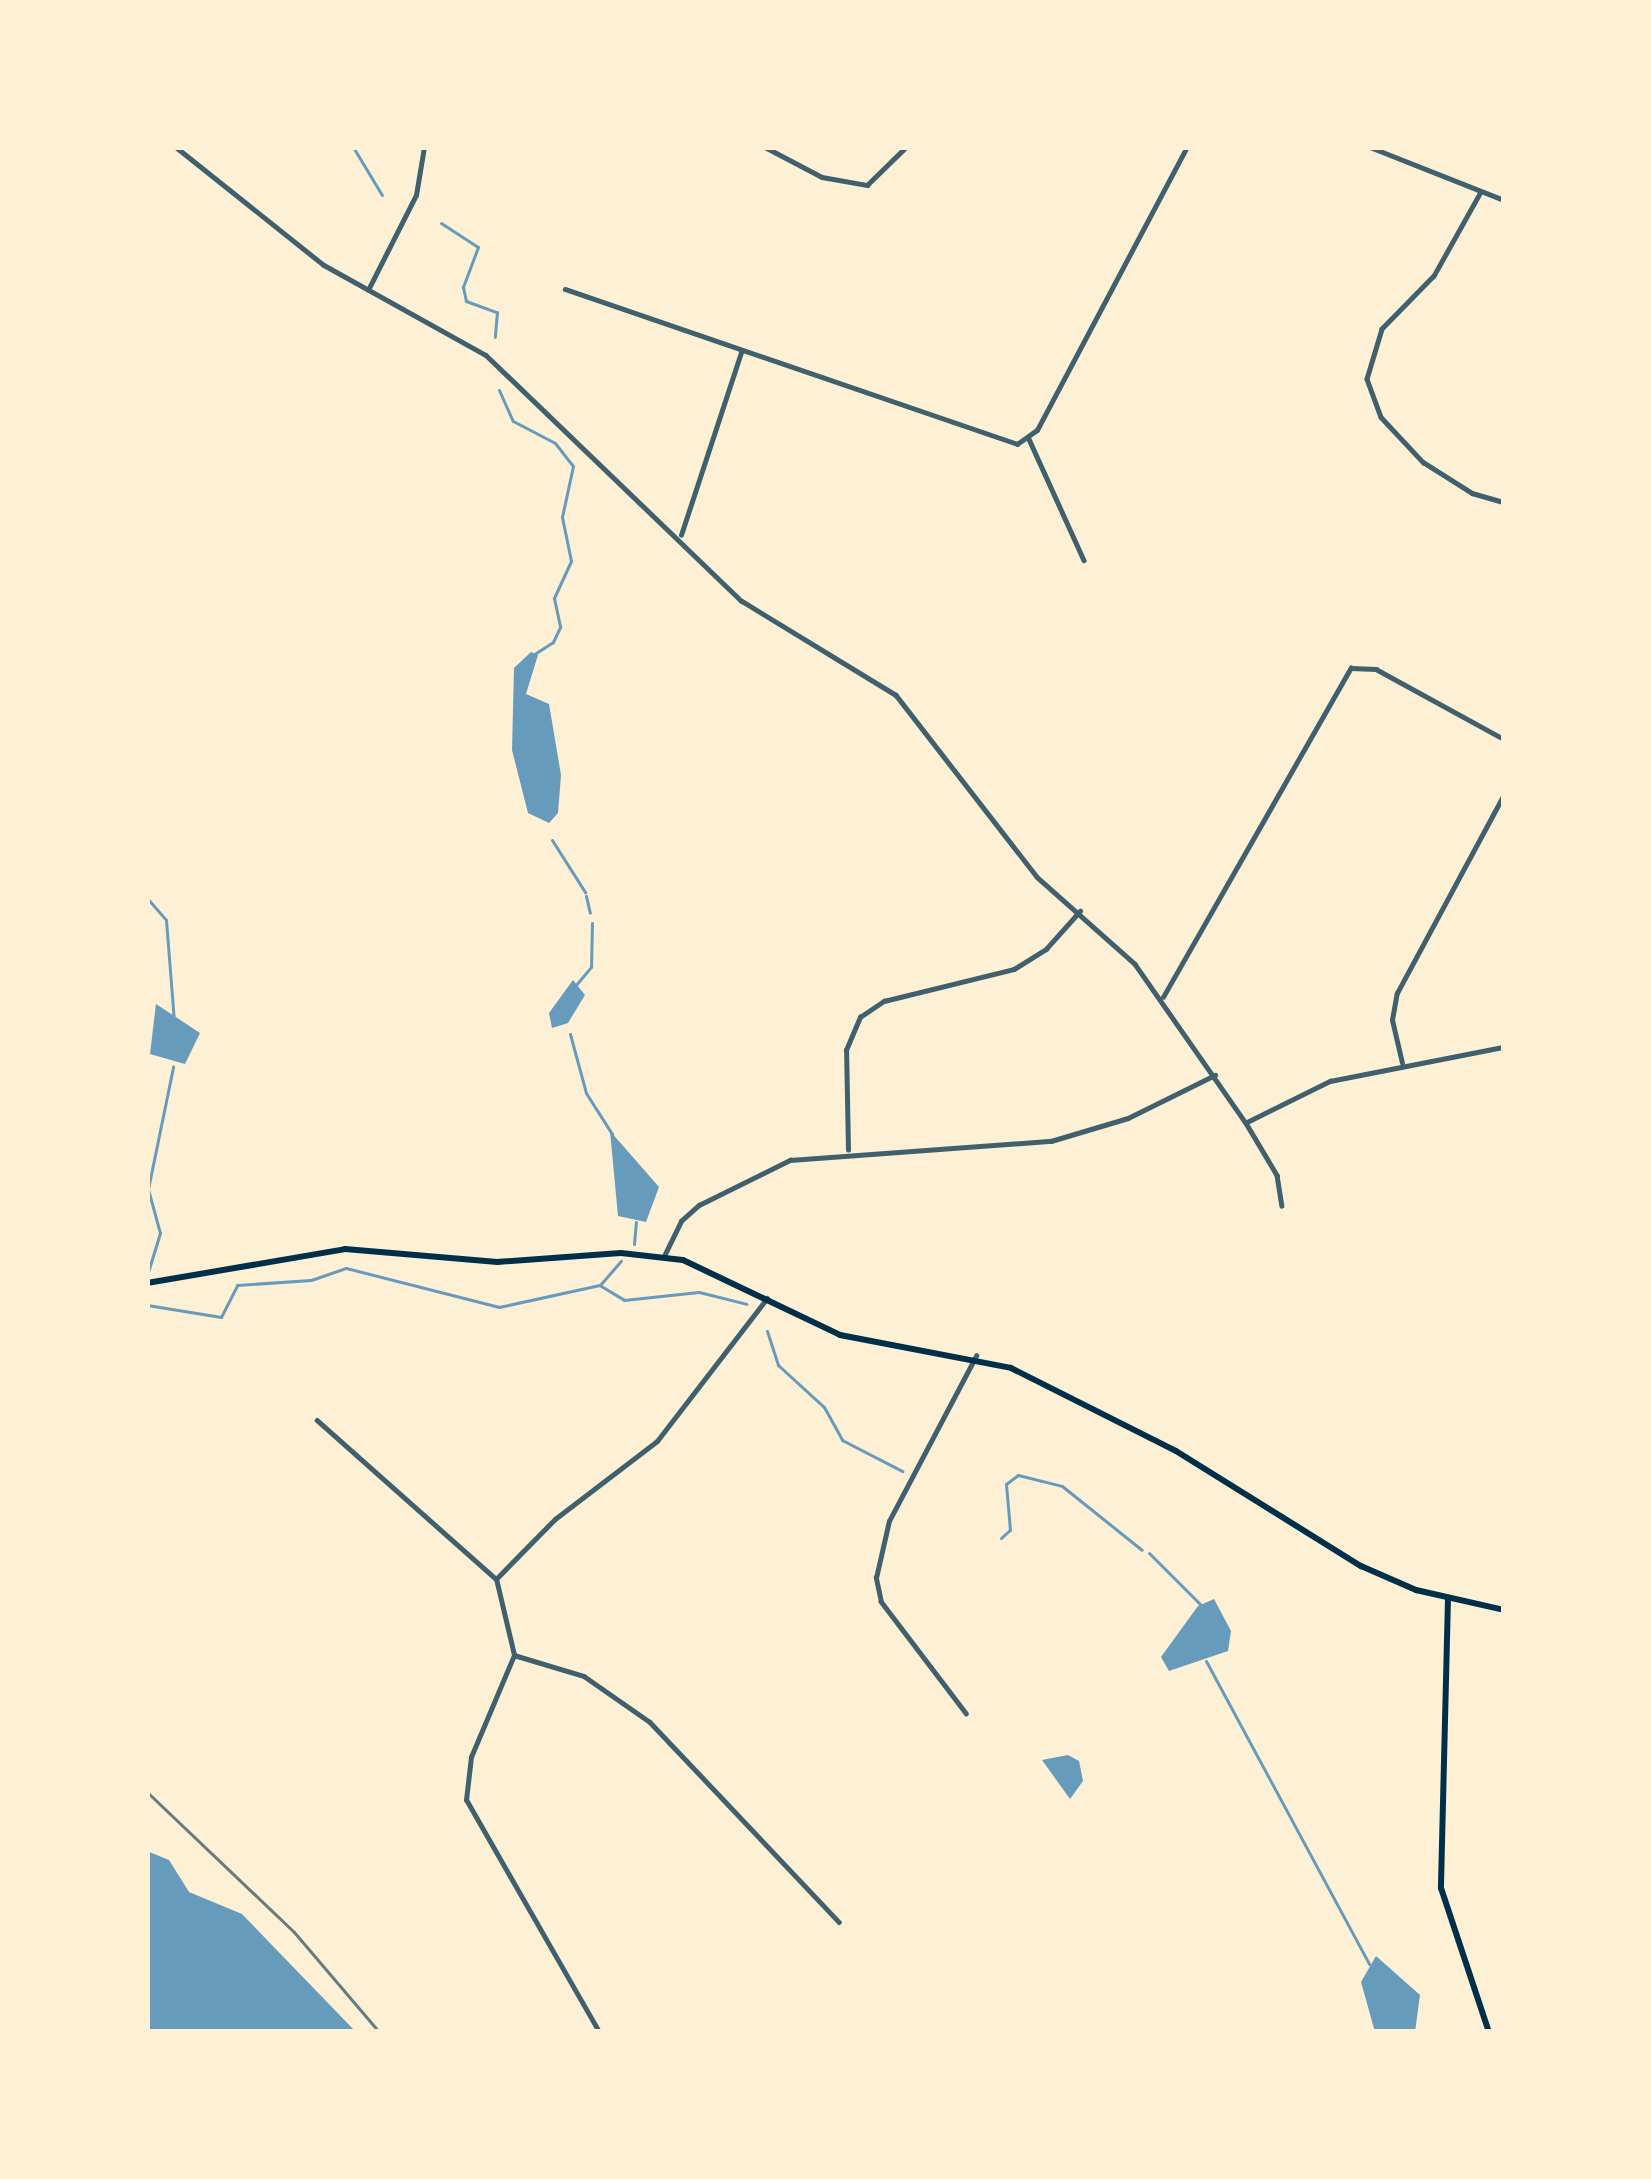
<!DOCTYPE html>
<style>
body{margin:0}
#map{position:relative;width:1651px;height:2179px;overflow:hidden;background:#fdf0d5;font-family:"IBM Plex Sans",sans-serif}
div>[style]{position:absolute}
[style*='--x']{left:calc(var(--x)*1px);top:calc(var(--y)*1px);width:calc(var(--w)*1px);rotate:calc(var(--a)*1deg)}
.water>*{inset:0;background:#669bbc}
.stream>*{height:3px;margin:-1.5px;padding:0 1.5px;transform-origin:1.5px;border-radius:1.5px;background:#669bbc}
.minor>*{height:4.5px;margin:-2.25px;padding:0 2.25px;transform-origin:2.25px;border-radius:2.25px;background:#3f606c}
.secondary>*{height:6px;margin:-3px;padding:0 3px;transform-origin:3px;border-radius:3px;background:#003049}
.rail>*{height:3px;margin:-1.5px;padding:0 1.5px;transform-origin:1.5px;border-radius:1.5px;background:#657d81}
span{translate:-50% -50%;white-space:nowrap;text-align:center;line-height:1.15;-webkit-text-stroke:9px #fdf0d5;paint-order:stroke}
.frame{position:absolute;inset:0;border:150px solid #fdf0d5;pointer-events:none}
</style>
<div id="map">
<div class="water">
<i style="clip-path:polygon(531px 652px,538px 655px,526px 694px,549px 704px,561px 775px,558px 813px,549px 823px,528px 813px,512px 750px,514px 668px)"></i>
<i style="clip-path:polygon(573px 980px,585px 995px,568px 1023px,552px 1028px,549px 1013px)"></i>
<i style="clip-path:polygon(156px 1004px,200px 1033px,185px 1064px,150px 1054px)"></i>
<i style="clip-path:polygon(610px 1131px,659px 1187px,646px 1222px,618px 1216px)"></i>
<i style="clip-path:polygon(1214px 1599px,1231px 1631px,1228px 1651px,1169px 1671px,1161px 1657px,1198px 1606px)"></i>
<i style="clip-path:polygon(1068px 1755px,1079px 1761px,1083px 1781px,1070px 1799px,1042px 1760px)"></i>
<i style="clip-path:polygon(147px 1851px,169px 1860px,189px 1892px,242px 1914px,356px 2032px,147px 2032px)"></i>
<i style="clip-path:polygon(1376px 1956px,1420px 1995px,1415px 2032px,1375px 2032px,1361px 1982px)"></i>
</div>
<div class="stream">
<i style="--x:353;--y:147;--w:56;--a:58.9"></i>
<i style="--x:441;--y:223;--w:44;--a:33"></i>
<i style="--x:478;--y:247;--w:43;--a:110.6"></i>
<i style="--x:463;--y:287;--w:14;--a:78"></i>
<i style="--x:466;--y:301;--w:33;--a:20"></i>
<i style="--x:497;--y:312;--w:25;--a:95"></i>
<i style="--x:499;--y:390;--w:34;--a:66"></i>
<i style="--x:513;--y:421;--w:47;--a:27.6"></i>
<i style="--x:555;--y:443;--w:29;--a:52"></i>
<i style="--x:573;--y:466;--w:52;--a:102.2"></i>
<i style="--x:562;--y:517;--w:45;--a:78.4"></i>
<i style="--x:571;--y:561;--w:41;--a:114.7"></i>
<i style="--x:554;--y:598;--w:30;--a:78"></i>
<i style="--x:560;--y:627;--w:17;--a:115"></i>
<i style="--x:553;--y:642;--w:24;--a:147"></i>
<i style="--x:552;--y:840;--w:62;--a:57.6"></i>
<i style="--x:586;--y:896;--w:17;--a:77"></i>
<i style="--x:147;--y:898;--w:29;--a:49"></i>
<i style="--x:166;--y:920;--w:101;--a:85.5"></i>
<i style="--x:575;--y:986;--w:25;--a:-50"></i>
<i style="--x:591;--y:967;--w:44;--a:-88.7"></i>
<i style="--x:570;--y:1034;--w:61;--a:74.8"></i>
<i style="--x:586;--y:1093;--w:49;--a:57.6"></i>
<i style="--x:634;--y:1244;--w:22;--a:-85"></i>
<i style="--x:148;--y:1272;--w:41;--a:-72.9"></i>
<i style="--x:160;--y:1233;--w:46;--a:-105.3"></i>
<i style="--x:148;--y:1189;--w:125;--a:-78.4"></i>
<i style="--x:601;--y:1286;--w:27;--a:31"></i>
<i style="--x:624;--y:1300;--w:75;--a:-6.1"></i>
<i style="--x:699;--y:1292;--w:49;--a:14"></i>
<i style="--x:147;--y:1305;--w:75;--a:9.2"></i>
<i style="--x:221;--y:1317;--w:36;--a:-63"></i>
<i style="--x:237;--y:1285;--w:74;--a:-3.9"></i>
<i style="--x:311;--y:1280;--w:37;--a:-19"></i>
<i style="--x:346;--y:1268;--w:158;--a:14.3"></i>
<i style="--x:499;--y:1307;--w:103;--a:-12.3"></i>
<i style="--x:600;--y:1285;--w:32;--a:-49"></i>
<i style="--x:767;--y:1331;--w:36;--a:72"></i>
<i style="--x:778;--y:1365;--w:62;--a:42.4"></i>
<i style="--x:824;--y:1407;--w:38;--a:61"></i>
<i style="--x:842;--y:1440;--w:68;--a:27.3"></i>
<i style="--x:1001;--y:1538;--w:12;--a:-42"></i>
<i style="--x:1010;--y:1530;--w:46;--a:-95"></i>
<i style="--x:1006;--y:1484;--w:15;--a:-37"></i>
<i style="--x:1018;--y:1475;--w:45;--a:14"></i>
<i style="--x:1062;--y:1486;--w:102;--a:38.7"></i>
<i style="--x:1149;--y:1553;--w:75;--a:45"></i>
<i style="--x:1206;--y:1661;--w:344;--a:61.7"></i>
</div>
<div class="minor">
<i style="--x:176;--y:147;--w:189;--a:38.6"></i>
<i style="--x:324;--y:265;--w:185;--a:29.1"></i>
<i style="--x:486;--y:355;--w:355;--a:43.9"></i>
<i style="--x:742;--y:601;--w:180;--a:31.4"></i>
<i style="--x:896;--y:695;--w:230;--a:52.2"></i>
<i style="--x:1037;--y:877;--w:131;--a:41.6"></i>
<i style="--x:1135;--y:964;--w:194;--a:55.1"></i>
<i style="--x:1246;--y:1123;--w:61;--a:59.2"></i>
<i style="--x:1277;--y:1175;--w:31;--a:81"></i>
<i style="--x:765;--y:147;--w:64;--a:27.8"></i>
<i style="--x:822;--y:177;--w:46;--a:10.1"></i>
<i style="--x:867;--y:185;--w:54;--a:-44.3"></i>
<i style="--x:1370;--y:147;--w:144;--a:21.6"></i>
<i style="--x:1481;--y:192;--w:96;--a:119.2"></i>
<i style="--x:1434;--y:276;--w:74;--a:134.5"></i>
<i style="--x:1382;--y:329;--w:52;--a:106.7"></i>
<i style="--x:1367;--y:379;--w:40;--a:69.8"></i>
<i style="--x:1381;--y:417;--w:62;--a:47"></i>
<i style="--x:1423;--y:462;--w:58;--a:32.3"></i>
<i style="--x:1472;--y:493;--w:33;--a:16"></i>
<i style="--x:565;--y:289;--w:478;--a:18.9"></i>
<i style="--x:1017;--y:444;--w:24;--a:-35"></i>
<i style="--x:1037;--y:430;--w:320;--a:-62.1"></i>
<i style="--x:368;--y:290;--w:106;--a:-63.2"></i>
<i style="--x:416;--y:195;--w:49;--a:-80.5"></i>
<i style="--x:1029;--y:439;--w:133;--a:65.6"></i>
<i style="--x:681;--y:535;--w:193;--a:-71.8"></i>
<i style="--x:1163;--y:997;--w:379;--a:-60.3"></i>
<i style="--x:1351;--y:668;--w:25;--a:2"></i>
<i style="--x:1376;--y:669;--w:146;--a:28.7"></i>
<i style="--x:1402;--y:1063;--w:44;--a:-103.1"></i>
<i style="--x:1392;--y:1020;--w:27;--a:-80"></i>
<i style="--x:1397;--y:993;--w:226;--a:-61.7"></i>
<i style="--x:1247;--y:1122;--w:93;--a:-26.3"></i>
<i style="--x:1330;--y:1081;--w:177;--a:-11.1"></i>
<i style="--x:848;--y:1150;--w:100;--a:-91.1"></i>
<i style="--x:846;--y:1050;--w:36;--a:-67"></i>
<i style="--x:860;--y:1017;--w:29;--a:-34"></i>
<i style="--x:884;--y:1001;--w:134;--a:-13.8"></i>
<i style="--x:1014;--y:969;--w:38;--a:-32"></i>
<i style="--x:1046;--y:949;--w:51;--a:-48.2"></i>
<i style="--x:664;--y:1256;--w:39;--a:-64"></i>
<i style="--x:681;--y:1221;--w:24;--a:-42"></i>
<i style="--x:699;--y:1205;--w:102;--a:-26.3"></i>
<i style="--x:790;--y:1160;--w:262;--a:-4.2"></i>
<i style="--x:1051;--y:1141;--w:80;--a:-16.6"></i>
<i style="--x:1128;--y:1118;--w:97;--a:-26.3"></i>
<i style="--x:317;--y:1420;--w:239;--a:41.6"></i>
<i style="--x:514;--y:1655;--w:73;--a:16.7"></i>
<i style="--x:584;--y:1676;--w:80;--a:34.9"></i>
<i style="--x:650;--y:1722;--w:275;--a:46.6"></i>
<i style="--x:966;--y:1714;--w:141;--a:-127.2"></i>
<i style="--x:881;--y:1602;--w:25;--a:-102"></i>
<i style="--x:876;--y:1578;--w:58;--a:-77.2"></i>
<i style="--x:889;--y:1521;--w:187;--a:-62.2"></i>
<i style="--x:599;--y:2032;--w:267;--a:-119.8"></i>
<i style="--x:466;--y:1800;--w:43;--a:-83.4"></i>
<i style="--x:471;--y:1757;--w:111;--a:-67.1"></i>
<i style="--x:514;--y:1655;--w:78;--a:-103.3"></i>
<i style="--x:496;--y:1579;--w:84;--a:-45.5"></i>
<i style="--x:555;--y:1519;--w:128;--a:-37.4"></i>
<i style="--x:657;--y:1441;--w:180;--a:-52.4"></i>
</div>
<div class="secondary">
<i style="--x:147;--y:1283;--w:201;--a:-9.7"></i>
<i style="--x:345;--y:1249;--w:153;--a:4.9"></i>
<i style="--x:497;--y:1262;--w:124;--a:-4.2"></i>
<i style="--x:621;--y:1253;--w:62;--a:6.4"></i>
<i style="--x:683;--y:1260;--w:174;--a:25.5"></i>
<i style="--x:840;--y:1335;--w:174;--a:10.9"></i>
<i style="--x:1011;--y:1368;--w:185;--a:26.7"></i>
<i style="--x:1176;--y:1451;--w:218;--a:31.9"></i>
<i style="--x:1361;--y:1566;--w:60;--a:23.6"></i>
<i style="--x:1416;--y:1590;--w:90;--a:12.8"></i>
<i style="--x:1448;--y:1598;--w:290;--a:91.4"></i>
<i style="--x:1441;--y:1888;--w:152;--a:71.6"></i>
</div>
<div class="rail">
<i style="--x:147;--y:1792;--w:203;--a:43.6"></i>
<i style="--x:294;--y:1932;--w:131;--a:49.6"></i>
</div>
<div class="frame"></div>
</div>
